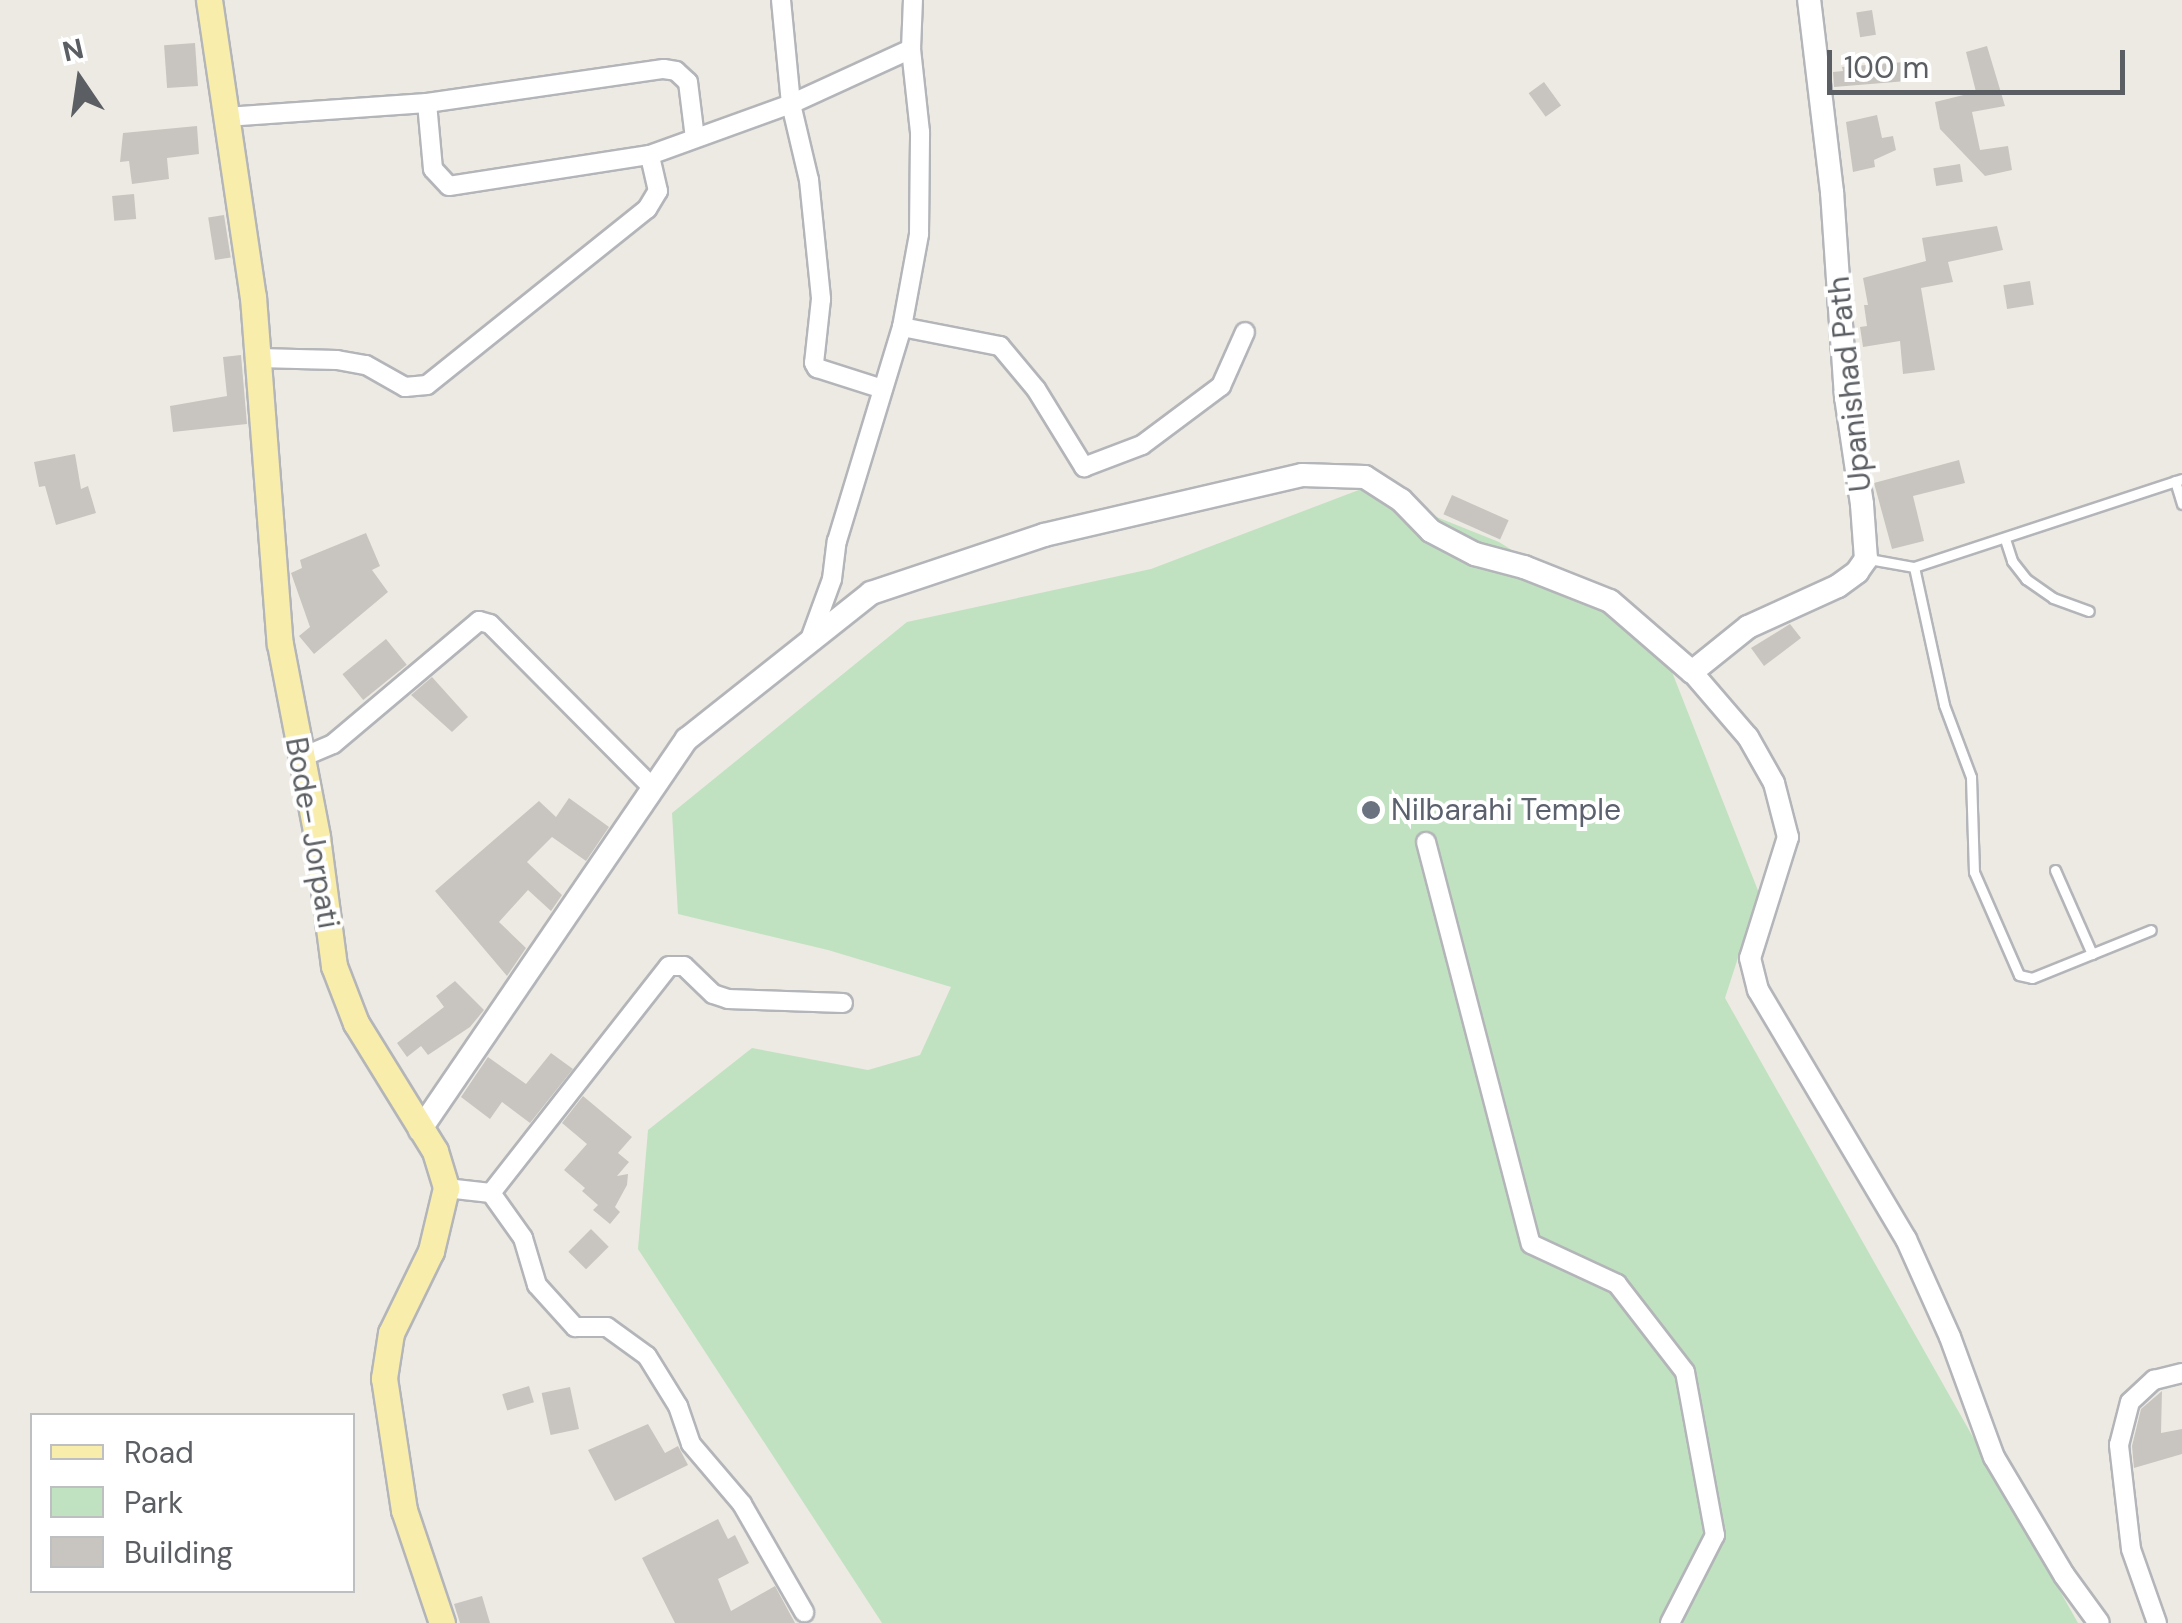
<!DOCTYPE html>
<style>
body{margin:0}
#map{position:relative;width:2182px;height:1623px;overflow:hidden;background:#edeae3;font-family:"DM Sans",sans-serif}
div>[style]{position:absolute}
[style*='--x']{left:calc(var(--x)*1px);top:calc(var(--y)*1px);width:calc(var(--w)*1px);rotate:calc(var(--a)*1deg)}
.green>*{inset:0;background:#c1e2c1}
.building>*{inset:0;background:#c8c5c0;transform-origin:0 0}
.roads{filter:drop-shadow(2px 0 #b3b5b9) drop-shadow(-2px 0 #b3b5b9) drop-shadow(0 2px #b3b5b9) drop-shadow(0 -2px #b3b5b9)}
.service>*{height:9px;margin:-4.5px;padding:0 4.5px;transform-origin:4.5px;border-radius:4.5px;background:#fff}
.minor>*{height:18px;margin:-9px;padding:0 9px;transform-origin:9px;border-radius:9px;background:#fff}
.tertiary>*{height:20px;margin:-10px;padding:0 10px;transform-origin:10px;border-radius:10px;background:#fff}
.secondary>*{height:22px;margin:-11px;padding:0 11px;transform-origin:11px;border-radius:11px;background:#fff}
.primary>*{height:25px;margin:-12.5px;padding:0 12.5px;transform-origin:12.5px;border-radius:12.5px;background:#f9edac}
.dots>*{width:28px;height:28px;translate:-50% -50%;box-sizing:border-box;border:5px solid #fff;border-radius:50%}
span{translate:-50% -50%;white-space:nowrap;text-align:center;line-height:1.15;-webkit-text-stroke:8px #fff;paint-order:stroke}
.street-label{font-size:30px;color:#5b5e62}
.worship-label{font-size:30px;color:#5b616d}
.left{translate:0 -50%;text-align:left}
.legend{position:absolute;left:30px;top:1413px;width:325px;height:180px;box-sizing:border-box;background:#fff;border:2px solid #bdbfc0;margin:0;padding:12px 18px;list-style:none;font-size:30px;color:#5b5e62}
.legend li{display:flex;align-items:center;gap:20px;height:50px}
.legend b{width:50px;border:2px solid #bdbfc0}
.north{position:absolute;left:30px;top:30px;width:100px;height:100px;-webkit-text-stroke:8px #fff;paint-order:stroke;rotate:347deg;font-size:28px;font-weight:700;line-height:40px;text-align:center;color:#5b5e62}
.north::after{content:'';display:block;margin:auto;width:35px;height:45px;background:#5b5e62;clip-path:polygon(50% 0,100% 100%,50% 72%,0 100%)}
.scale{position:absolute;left:1827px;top:50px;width:298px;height:45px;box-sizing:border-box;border:5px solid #5b5e62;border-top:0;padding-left:12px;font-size:30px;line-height:35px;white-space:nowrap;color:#5b5e62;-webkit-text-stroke:8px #fff;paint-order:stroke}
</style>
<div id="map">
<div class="green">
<i style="clip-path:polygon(1364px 488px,1499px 542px,1661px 644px,1759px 893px,1725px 998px,2078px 1623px,882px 1623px,638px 1249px,648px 1130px,752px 1048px,868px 1070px,920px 1055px,951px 987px,828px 950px,678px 914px,672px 813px,907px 622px,1151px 569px)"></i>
</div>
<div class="building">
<i style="left:1872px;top:10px;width:25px;height:16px;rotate:81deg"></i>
<i style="left:195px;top:43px;width:43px;height:31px;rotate:86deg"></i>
<i style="clip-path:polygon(1987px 46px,2005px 106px,1972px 112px,1980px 150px,2008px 146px,2012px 170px,1985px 176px,1940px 129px,1935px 102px,1976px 92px,1966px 52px)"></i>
<i style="clip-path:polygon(1917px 61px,1919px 80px,1834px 87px,1833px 72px,1843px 71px,1842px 67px)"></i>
<i style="left:1544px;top:82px;width:29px;height:19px;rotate:54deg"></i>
<i style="clip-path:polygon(1877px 115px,1882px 138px,1893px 136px,1896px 150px,1874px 160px,1875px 167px,1853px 172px,1846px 122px)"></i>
<i style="clip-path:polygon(197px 126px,199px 154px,167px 158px,169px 179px,132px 184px,129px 161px,120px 162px,123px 133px)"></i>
<i style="left:1960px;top:164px;width:18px;height:27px;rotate:81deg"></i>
<i style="left:134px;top:194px;width:25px;height:22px;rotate:85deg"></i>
<i style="left:224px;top:215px;width:43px;height:16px;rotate:81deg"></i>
<i style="clip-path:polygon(1997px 226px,2003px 250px,1948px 262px,1953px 282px,1921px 288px,1935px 370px,1903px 374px,1900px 341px,1863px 347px,1860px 327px,1867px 326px,1864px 305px,1868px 305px,1863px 278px,1926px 261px,1922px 238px)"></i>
<i style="left:2030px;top:281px;width:24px;height:27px;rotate:81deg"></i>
<i style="clip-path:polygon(241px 355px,247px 424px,173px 432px,170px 406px,227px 396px,223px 357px)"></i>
<i style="clip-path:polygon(75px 454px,81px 489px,88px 486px,96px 513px,56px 525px,45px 486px,39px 487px,34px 462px)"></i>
<i style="clip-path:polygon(1959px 460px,1965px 483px,1913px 496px,1924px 541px,1892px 549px,1874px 483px)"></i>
<i style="left:1452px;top:495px;width:62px;height:21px;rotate:24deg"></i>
<i style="clip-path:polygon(366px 533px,380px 566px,372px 570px,388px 592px,314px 654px,299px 636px,310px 627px,291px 573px,302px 568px,300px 560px)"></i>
<i style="clip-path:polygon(1790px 624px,1801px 638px,1764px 666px,1751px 648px)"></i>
<i style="left:386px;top:639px;width:33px;height:56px;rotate:51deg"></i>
<i style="clip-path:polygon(432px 677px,468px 717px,452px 732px,411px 695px)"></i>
<i style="clip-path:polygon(569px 798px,609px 827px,586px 861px,552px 837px,527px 862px,562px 895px,551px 911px,528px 890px,499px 922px,526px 948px,507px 976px,435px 891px,539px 801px,556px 817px)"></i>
<i style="clip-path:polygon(455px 981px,484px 1010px,470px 1027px,428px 1055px,421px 1046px,407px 1057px,397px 1043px,444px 1007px,436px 996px)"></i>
<i style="clip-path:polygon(551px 1053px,573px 1069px,530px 1123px,502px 1102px,490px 1119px,461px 1097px,488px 1057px,526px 1084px)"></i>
<i style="clip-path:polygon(583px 1096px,632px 1137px,618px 1153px,629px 1162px,617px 1176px,628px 1174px,627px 1185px,615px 1207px,620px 1212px,610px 1224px,593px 1210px,598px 1205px,582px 1191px,585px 1188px,564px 1170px,587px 1144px,562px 1123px)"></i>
<i style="left:591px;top:1229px;width:25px;height:32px;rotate:45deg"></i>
<i style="left:529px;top:1386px;width:17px;height:28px;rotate:73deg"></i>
<i style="left:570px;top:1387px;width:43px;height:29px;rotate:78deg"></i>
<i style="clip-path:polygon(2162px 1391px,2161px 1433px,2182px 1429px,2182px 1454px,2134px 1468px,2132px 1446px,2141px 1409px)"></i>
<i style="clip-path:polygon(648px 1424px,665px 1453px,678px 1446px,688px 1465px,615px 1501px,588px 1450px)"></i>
<i style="clip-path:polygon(718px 1519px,728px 1539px,735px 1535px,749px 1563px,718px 1579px,731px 1611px,775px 1586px,795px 1623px,675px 1623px,642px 1558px)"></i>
<i style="clip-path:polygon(482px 1596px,490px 1623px,460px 1623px,454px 1604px)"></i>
</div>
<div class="roads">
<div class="service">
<i style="--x:2175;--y:481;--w:24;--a:73"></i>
<i style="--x:2005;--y:539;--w:23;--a:72"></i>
<i style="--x:2012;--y:561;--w:23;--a:52"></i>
<i style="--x:2026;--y:579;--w:33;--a:35"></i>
<i style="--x:2053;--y:598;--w:38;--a:20"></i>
<i style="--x:1869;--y:559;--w:46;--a:10.1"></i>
<i style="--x:1914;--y:567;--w:282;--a:-18.2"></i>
<i style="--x:1914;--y:567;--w:141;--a:77.7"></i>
<i style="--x:1944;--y:705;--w:77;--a:69.4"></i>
<i style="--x:1971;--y:777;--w:95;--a:88.2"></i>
<i style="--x:1974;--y:872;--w:112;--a:66.4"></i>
<i style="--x:2019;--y:975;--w:13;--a:13"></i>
<i style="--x:2032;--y:978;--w:128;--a:-22"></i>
<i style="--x:2055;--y:870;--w:92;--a:66.2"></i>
</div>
<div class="minor">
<i style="--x:781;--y:0;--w:104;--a:84.5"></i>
<i style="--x:791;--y:104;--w:78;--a:76.7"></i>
<i style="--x:809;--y:180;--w:120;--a:84.2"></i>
<i style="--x:821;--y:299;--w:64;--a:96.2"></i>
<i style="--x:814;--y:363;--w:6;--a:59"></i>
<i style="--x:817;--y:368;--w:69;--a:17.7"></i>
<i style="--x:427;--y:103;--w:66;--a:84.8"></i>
<i style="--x:433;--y:169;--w:23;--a:47"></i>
<i style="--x:449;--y:186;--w:203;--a:-8.8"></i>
<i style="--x:226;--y:117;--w:201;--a:-4"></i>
<i style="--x:427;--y:103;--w:239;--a:-8.2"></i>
<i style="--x:664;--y:69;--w:12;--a:9"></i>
<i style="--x:676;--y:71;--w:16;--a:43"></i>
<i style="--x:688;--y:82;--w:56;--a:82.9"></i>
<i style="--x:902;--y:327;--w:100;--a:11"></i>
<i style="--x:1000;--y:346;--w:56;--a:50.1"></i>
<i style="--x:1036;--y:389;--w:92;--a:58.4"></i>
<i style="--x:1084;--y:467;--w:62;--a:-20.8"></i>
<i style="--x:1142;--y:445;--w:99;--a:-36.8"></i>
<i style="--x:1221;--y:386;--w:59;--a:-66"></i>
<i style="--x:258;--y:358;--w:79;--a:1.5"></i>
<i style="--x:337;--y:360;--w:29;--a:10"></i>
<i style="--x:366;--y:365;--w:45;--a:29.4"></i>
<i style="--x:405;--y:387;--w:22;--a:-5"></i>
<i style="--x:427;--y:385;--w:282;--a:-38.7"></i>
<i style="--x:647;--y:209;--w:21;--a:-59"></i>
<i style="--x:658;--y:191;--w:37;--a:-103"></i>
<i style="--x:650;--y:155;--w:150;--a:-19.9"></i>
<i style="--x:791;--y:104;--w:132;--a:-24.6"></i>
<i style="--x:809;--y:642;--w:67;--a:-69.9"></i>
<i style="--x:832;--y:579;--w:38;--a:-83"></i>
<i style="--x:837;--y:541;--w:224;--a:-73.1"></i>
<i style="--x:902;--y:327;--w:95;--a:-79.6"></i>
<i style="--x:919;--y:234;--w:102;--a:-89.4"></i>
<i style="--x:920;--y:132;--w:83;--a:-96.2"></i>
<i style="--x:911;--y:49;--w:49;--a:-87.7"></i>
<i style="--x:300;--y:758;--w:36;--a:-23"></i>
<i style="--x:333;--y:744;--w:191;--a:-40.1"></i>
<i style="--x:479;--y:621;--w:11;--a:15"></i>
<i style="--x:490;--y:624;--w:231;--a:45.2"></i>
<i style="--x:1426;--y:842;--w:415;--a:75.4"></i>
<i style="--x:1531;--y:1244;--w:95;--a:24.9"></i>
<i style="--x:1617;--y:1284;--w:111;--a:52.3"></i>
<i style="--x:1685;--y:1372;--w:166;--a:79.6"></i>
<i style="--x:1715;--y:1535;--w:99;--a:117.1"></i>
<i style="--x:446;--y:1188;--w:45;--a:6.3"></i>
<i style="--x:491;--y:1193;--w:55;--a:54.6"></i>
<i style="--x:523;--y:1238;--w:49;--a:73.4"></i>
<i style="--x:537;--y:1285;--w:57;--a:47.9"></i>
<i style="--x:575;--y:1327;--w:32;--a:0"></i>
<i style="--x:607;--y:1327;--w:49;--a:35.9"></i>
<i style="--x:647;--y:1356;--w:59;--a:58.2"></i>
<i style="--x:678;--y:1406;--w:40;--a:71.1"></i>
<i style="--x:691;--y:1444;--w:79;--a:49.6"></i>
<i style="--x:742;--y:1504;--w:125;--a:60.1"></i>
<i style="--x:491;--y:1193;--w:288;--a:-51.9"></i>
<i style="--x:669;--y:966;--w:15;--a:0"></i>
<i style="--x:684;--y:966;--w:40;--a:44"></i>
<i style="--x:713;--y:994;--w:16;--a:18"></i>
<i style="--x:728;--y:999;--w:115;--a:2"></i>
<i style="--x:2157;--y:1623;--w:78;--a:-109.4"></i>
<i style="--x:2131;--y:1549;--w:105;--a:-96.6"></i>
<i style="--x:2119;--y:1445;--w:44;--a:-75.7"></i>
<i style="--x:2130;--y:1402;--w:33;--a:-43"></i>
<i style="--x:2154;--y:1380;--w:29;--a:-14"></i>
</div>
<div class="tertiary">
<i style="--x:1692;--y:672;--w:86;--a:49.3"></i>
<i style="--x:1748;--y:737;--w:53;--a:60.5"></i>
<i style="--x:1774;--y:783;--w:56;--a:75.5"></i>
<i style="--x:1788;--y:837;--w:127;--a:107.4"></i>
<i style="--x:1750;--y:958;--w:33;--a:76"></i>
<i style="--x:1758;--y:990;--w:290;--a:59.3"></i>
<i style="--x:1906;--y:1239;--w:107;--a:65.8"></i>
<i style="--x:1950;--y:1337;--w:128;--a:69.9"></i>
<i style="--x:1994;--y:1457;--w:137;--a:59.3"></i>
<i style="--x:2064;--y:1575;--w:59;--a:53.9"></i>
</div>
<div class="secondary">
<i style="--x:420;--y:1130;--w:473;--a:-55.7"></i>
<i style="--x:687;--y:739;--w:235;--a:-38.4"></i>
<i style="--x:871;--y:593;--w:182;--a:-18.5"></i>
<i style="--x:1044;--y:535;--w:265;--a:-13.1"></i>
<i style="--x:1302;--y:475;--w:63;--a:1.8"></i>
<i style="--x:1365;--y:477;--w:43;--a:32.6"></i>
<i style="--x:1401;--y:500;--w:43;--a:45.9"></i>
<i style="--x:1431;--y:531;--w:50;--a:27.6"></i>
<i style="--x:1475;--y:554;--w:51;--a:14.9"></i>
<i style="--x:1524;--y:567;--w:92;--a:21.6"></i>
<i style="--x:1610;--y:601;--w:108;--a:40.9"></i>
<i style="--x:1692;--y:672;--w:72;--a:-38.8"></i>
<i style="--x:1748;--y:627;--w:99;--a:-24.5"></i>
<i style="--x:1838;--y:586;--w:24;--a:-36"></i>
<i style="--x:1857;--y:572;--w:16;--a:-55"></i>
<i style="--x:1866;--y:559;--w:55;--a:-94.2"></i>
<i style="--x:1862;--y:504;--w:108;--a:-98.5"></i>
<i style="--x:1846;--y:397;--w:205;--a:-93.9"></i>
<i style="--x:1832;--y:192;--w:193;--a:-96.8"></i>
</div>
<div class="primary">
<i style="--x:209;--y:0;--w:300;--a:81.6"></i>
<i style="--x:253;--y:297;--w:348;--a:85.6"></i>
<i style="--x:280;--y:644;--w:197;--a:79.1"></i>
<i style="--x:317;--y:837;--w:130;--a:82.5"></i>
<i style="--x:334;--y:966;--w:61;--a:68.9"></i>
<i style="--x:356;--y:1023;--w:150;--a:58.3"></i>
<i style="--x:435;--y:1151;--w:39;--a:73"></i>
<i style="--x:446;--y:1188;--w:65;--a:103.4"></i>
<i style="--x:431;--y:1251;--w:91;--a:116"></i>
<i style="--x:391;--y:1333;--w:46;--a:98.8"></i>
<i style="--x:384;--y:1378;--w:134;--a:81.4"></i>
<i style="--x:404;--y:1510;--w:119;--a:71.4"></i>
</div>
</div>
<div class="dots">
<i style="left:1371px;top:810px;background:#6b7280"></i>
</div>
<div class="street-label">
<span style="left:1850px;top:384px;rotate:-96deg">Upanishad Path</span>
<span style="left:312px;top:833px;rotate:80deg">Bode- Jorpati</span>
</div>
<div class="worship-label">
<span class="left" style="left:1391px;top:810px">Nilbarahi Temple</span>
</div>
<ul class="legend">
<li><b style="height:12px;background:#f9edac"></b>Road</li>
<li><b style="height:28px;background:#c1e2c1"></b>Park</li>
<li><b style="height:28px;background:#c8c5c0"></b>Building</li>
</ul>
<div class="north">N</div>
<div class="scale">100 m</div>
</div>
